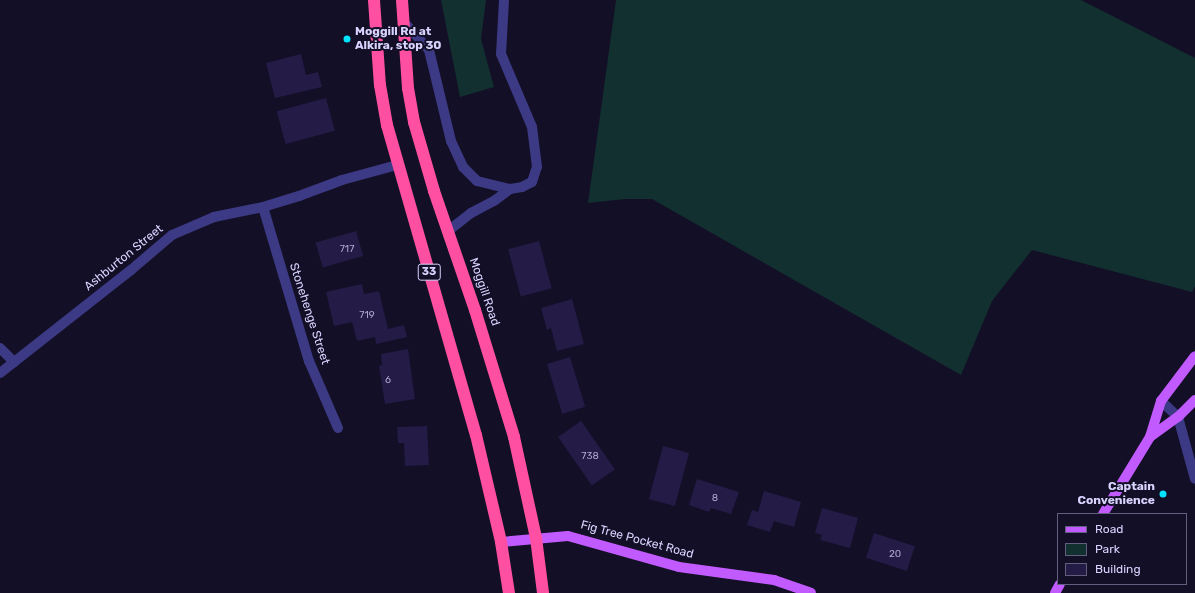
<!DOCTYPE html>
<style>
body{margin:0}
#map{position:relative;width:1195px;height:593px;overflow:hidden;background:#130f26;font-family:Rubik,sans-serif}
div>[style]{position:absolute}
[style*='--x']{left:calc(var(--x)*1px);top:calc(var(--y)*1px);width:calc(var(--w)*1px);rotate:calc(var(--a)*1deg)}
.green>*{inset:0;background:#12302f}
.building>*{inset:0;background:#241b47;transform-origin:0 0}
.minor>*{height:10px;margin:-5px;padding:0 5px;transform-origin:5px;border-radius:5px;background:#3d3a85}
.major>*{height:10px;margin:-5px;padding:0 5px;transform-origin:5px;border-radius:5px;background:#c25bff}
.highway>*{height:12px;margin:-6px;padding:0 6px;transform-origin:6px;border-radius:6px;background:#ff4fa3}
.dots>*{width:11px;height:11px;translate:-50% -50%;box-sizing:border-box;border:2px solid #130f26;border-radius:50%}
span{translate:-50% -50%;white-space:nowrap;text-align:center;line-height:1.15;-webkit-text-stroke:4px #130f26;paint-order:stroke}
.number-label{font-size:10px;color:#aca6d1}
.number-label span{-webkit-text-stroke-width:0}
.shield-label span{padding:1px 3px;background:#130f26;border:1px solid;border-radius:3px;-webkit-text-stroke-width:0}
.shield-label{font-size:11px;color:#d9d4ff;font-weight:700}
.poi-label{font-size:12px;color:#d9d4ff;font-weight:700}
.left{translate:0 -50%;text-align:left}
.right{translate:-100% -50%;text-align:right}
.street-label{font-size:12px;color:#d9d4ff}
.legend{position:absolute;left:1057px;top:513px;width:130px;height:72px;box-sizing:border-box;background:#130f26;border:1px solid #625e7d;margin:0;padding:5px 7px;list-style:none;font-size:12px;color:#d9d4ff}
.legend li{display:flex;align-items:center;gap:8px;height:20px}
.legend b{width:20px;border:1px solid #625e7d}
</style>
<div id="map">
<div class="green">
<i style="clip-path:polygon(441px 0,486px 0,481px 39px,494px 87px,460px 97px)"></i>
<i style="clip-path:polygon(616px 0,1081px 0,1195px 58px,1195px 286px,1192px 292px,1032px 250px,992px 301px,961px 375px,652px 199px,625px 199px,588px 203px)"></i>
</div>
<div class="building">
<i style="clip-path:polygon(301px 54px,306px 75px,318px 72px,322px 87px,275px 98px,266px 63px)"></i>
<i style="left:326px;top:98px;width:34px;height:51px;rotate:75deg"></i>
<i style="left:356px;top:231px;width:26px;height:42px;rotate:74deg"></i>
<i style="left:539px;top:241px;width:49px;height:32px;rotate:75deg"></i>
<i style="clip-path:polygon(362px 284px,364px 294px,379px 291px,388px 329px,404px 325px,407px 337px,376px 344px,375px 337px,357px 341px,352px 322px,334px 326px,326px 292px)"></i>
<i style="clip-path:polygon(572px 299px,584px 344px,557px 351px,551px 328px,547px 330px,541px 308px)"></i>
<i style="clip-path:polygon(408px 349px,415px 399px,385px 404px,379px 366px,382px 365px,381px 354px)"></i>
<i style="left:570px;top:357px;width:52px;height:24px;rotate:73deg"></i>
<i style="left:581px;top:421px;width:59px;height:28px;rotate:55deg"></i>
<i style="clip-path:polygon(427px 426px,429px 465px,405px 466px,404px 443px,398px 443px,397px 427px)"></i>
<i style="left:663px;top:446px;width:27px;height:55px;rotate:15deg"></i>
<i style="clip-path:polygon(697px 479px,739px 492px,731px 514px,711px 508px,709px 512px,689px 505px)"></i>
<i style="clip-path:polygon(764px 491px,801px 502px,794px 527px,774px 521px,770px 532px,747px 525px,752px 510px,758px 512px)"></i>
<i style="clip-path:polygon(822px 508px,858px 518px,850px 548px,820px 540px,822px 535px,815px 533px)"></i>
<i style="left:874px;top:533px;width:43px;height:26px;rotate:18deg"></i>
</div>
<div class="minor">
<i style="--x:403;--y:21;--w:39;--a:48"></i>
<i style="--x:429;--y:50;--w:94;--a:76.4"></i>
<i style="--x:451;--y:141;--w:29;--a:65"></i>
<i style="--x:463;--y:167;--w:20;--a:45"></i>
<i style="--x:477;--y:181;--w:34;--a:14"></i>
<i style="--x:510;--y:189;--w:12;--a:-9"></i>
<i style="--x:522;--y:187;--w:11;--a:-27"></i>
<i style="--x:532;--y:182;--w:16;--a:-72"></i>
<i style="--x:537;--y:167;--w:40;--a:-97.1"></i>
<i style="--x:532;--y:127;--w:79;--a:-113"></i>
<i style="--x:501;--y:54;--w:54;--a:-86.8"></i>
<i style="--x:263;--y:207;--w:161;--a:73.4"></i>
<i style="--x:309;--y:361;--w:73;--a:66.6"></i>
<i style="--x:448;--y:231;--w:29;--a:-38"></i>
<i style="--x:471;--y:213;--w:26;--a:-28"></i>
<i style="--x:494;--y:201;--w:20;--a:-37"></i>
<i style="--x:0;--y:348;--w:20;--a:45"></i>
<i style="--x:0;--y:373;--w:167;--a:-38.2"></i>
<i style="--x:131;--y:270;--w:54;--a:-40.5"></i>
<i style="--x:172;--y:235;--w:46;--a:-23.2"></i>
<i style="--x:214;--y:217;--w:50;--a:-11.5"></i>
<i style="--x:263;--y:207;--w:38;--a:-17"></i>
<i style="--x:299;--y:196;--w:46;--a:-20.4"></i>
<i style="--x:342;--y:180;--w:57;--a:-15.3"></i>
<i style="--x:1161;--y:401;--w:23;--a:43"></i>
<i style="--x:1178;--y:417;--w:64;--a:74.7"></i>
</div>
<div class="major">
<i style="--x:1150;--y:437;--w:34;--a:-36"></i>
<i style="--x:1178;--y:417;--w:24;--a:-45"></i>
<i style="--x:1103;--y:514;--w:90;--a:-58.6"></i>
<i style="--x:1150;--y:437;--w:38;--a:-73"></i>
<i style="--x:1161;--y:401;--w:56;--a:-52.9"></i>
<i style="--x:501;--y:542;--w:67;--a:-5.1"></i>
<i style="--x:568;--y:536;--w:115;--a:15.6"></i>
<i style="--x:679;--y:567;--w:96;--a:7.8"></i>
<i style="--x:774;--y:580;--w:39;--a:19"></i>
<i style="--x:1055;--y:593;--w:10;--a:-61"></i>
</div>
<div class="highway">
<i style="--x:374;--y:0;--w:85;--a:86"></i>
<i style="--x:380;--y:85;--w:41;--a:80.1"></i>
<i style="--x:387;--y:125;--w:323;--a:74"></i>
<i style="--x:476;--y:435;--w:110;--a:76.8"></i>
<i style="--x:501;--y:542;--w:52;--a:81.1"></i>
<i style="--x:402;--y:0;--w:88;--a:86.1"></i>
<i style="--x:408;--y:88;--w:35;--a:80"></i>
<i style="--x:414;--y:122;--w:72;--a:73.8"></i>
<i style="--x:434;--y:191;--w:126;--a:71"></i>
<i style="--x:475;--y:310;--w:133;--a:72.9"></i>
<i style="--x:514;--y:437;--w:103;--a:77.7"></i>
<i style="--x:536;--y:538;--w:55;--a:82.7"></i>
</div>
<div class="dots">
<i style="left:347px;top:39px;background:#00e5ff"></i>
<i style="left:1163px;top:494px;background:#00e5ff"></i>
</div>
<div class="number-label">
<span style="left:347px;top:250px">717</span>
<span style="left:367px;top:316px">719</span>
<span style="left:388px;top:381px">6</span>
<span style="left:590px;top:457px">738</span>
<span style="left:715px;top:499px">8</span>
<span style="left:895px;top:555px">20</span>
</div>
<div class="shield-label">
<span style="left:429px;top:272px">33</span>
</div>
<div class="poi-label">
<span class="left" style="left:355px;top:39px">Moggill Rd at<br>Alkira, stop 30</span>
<span class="right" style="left:1155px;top:494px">Captain<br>Convenience</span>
</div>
<div class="street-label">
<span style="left:124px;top:258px;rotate:-39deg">Ashburton Street</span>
<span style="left:484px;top:292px;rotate:71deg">Moggill Road</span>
<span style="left:309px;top:314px;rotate:72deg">Stonehenge Street</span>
<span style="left:637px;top:540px;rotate:15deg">Fig Tree Pocket Road</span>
</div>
<ul class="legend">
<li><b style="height:5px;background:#c25bff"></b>Road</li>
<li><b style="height:11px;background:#12302f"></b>Park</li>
<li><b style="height:11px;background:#241b47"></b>Building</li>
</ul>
</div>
